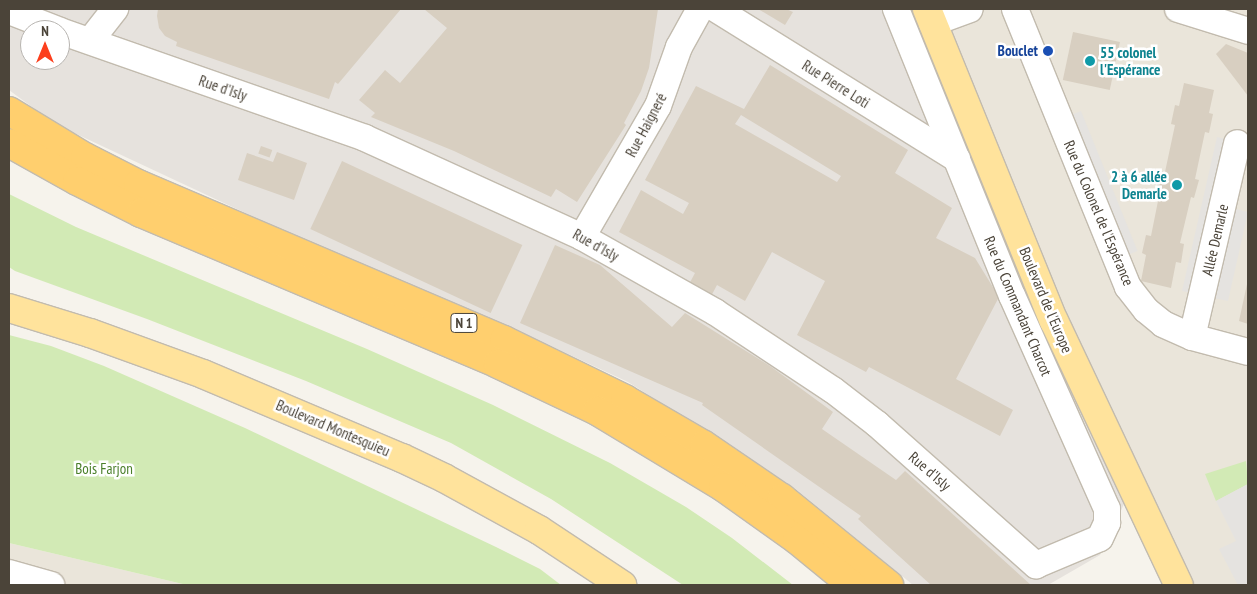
<!DOCTYPE html>
<meta charset="utf-8">
<style>
body{margin:0}
#map{position:relative;width:1257px;height:594px;overflow:hidden;background:#f6f3ec;font-family:"PT Sans Narrow",sans-serif}
div>[style]{position:absolute}
[style*='--x']{left:calc(var(--x)*1px);top:calc(var(--y)*1px);width:calc(var(--w)*1px);rotate:calc(var(--a)*1deg)}
.residential>*{inset:0;background:#eae5da}
.industrial>*{inset:0;background:#e6e2dd}
.green>*{inset:0;background:#d2eab5}
.parking>*{inset:0;background:#e5e3e0;transform-origin:0 0}
.building>*{inset:0;background:#d8cfc1;transform-origin:0 0}
.roads{filter:drop-shadow(1px 0 #c2bbae) drop-shadow(-1px 0 #c2bbae) drop-shadow(0 1px #c2bbae) drop-shadow(0 -1px #c2bbae)}
.minor>*{height:26px;margin:-13px;padding:0 13px;transform-origin:13px;border-radius:13px;background:#fff}
.major>*{height:28px;margin:-14px;padding:0 14px;transform-origin:14px;border-radius:14px;background:#ffe39c}
.highway>*{height:28px;margin:-14px;padding:0 14px;transform-origin:14px;border-radius:14px;background:#ffcf6e}
.dots>*{width:14px;height:14px;translate:-50% -50%;box-sizing:border-box;border:2px solid #fff;border-radius:50%}
span{translate:-50% -50%;white-space:nowrap;text-align:center;line-height:1.15;-webkit-text-stroke:5px #fff;paint-order:stroke}
.shield-label span{padding:1px 4px;background:#fff;border:1px solid;border-radius:4px;-webkit-text-stroke-width:0}
.shield-label{font-size:14px;color:#4b4439;font-weight:700}
.transit-label{font-size:15px;color:#164399;font-weight:700}
.right{translate:-100% -50%;text-align:right}
.culture-label{font-size:15px;color:#0d838f;font-weight:700}
.left{translate:0 -50%;text-align:left}
.street-label{font-size:15px;color:#4b4439}
.park-label{font-size:15px;color:#4a7f2a}
.frame{position:absolute;inset:0;border:10px solid #4b4439;pointer-events:none}
.north{position:absolute;left:20px;top:20px;width:50px;height:50px;box-sizing:border-box;background:#fff;border:1px solid #b7b4b0;border-radius:50%;rotate:0deg;font-size:14px;font-weight:700;line-height:20px;text-align:center;color:#4b4439}
.north::after{content:'';display:block;margin:auto;width:18px;height:22px;background:#fc3f1d;clip-path:polygon(50% 0,100% 100%,50% 72%,0 100%)}
</style>
<div id="map">
<div class="residential">
<i style="clip-path:polygon(910px 9px,1248px 9px,1248px 585px,1189px 585px,1124px 504px,1050px 339px)"></i>
<i style="clip-path:polygon(9px 543px,187px 585px,9px 585px)"></i>
</div>
<div class="industrial">
<i style="clip-path:polygon(evenodd,9px 9px,910px 9px,1050px 339px,1124px 504px,1100px 555px,1048px 585px,913px 585px,792px 486px,628px 382px,508px 326px,269px 224px,55px 124px,9px 90px,9px 9px,30px 30px,60px 30px,60px 60px,30px 60px,30px 30px)"></i>
</div>
<div class="green">
<i style="clip-path:polygon(9px 194px,76px 227px,367px 349px,493px 405px,610px 463px,686px 507px,732px 538px,793px 585px,683px 585px,551px 499px,451px 443px,306px 381px,147px 319px,15px 271px,9px 267px)"></i>
<i style="clip-path:polygon(9px 335px,51px 346px,104px 366px,245px 428px,496px 547px,540px 569px,561px 585px,187px 585px,9px 543px)"></i>
<i style="clip-path:polygon(1246px 461px,1248px 484px,1216px 501px,1205px 474px)"></i>
</div>
<div class="parking">
<i style="left:1081px;top:111px;width:151px;height:14px;rotate:68deg"></i>
<i style="clip-path:polygon(1217px 137px,1246px 144px,1232px 208px,1248px 212px,1228px 301px,1182px 291px)"></i>
<i style="clip-path:polygon(1248px 484px,1248px 585px,1238px 585px,1219px 549px,1236px 541px,1216px 501px)"></i>
</div>
<div class="building">
<i style="clip-path:polygon(158px 9px,401px 9px,338px 84px,335px 82px,329px 99px,176px 46px,177px 42px,165px 36px,159px 28px,157px 16px)"></i>
<i style="clip-path:polygon(424px 9px,658px 9px,649px 68px,641px 91px,624px 123px,626px 125px,577px 202px,556px 189px,551px 197px,454px 151px,371px 117px,375px 113px,359px 100px,385px 70px,400px 83px,447px 28px)"></i>
<i style="clip-path:polygon(758px 9px,786px 9px,793px 12px,785px 25px)"></i>
<i style="left:1073px;top:32px;width:48px;height:49px;rotate:12deg"></i>
<i style="clip-path:polygon(1226px 44px,1248px 53px,1248px 96px,1216px 54px)"></i>
<i style="clip-path:polygon(evenodd,770px 65px,908px 150px,895px 173px,952px 208px,936px 238px,975px 258px,999px 297px,956px 379px,1013px 410px,1000px 436px,869px 367px,866px 372px,797px 335px,825px 281px,772px 252px,745px 301px,717px 285px,709px 300px,687px 288px,695px 273px,619px 232px,641px 190px,683px 214px,689px 203px,645px 180px,696px 86px,744px 109px,770px 65px,741px 115px,841px 176px,837px 182px,735px 124px,741px 115px)"></i>
<i style="clip-path:polygon(1184px 83px,1214px 90px,1209px 113px,1213px 114px,1209px 133px,1205px 132px,1195px 179px,1199px 180px,1194px 198px,1191px 197px,1180px 243px,1184px 244px,1181px 263px,1176px 262px,1171px 288px,1141px 281px,1146px 255px,1142px 253px,1146px 235px,1151px 236px,1160px 191px,1156px 190px,1161px 171px,1165px 172px,1175px 125px,1171px 124px,1175px 105px,1179px 106px)"></i>
<i style="left:261px;top:146px;width:12px;height:8px;rotate:20deg"></i>
<i style="clip-path:polygon(277px 152px,307px 163px,294px 200px,238px 180px,247px 153px,273px 162px)"></i>
<i style="left:342px;top:161px;width:199px;height:75px;rotate:25deg"></i>
<i style="clip-path:polygon(555px 245px,600px 265px,672px 327px,685px 313px,770px 366px,833px 412px,822px 429px,896px 480px,905px 471px,1031px 585px,931px 585px,858px 519px,861px 516px,702px 405px,703px 403px,520px 323px)"></i>
<i style="clip-path:polygon(1247px 284px,1248px 284px,1248px 324px,1239px 321px)"></i>
</div>
<div class="roads">
<div class="minor">
<i style="--x:716;--y:9;--w:284;--a:31.9"></i>
<i style="--x:1015;--y:9;--w:300;--a:67.9"></i>
<i style="--x:1128;--y:287;--w:29;--a:52"></i>
<i style="--x:1146;--y:310;--w:22;--a:39"></i>
<i style="--x:1163;--y:324;--w:32;--a:24"></i>
<i style="--x:1192;--y:337;--w:58;--a:15"></i>
<i style="--x:1178;--y:9;--w:73;--a:17.4"></i>
<i style="--x:9;--y:11;--w:53;--a:21.2"></i>
<i style="--x:932;--y:23;--w:40;--a:-20.2"></i>
<i style="--x:60;--y:31;--w:323;--a:19.3"></i>
<i style="--x:365;--y:138;--w:239;--a:24.5"></i>
<i style="--x:582;--y:237;--w:153;--a:29.4"></i>
<i style="--x:715;--y:312;--w:141;--a:33.5"></i>
<i style="--x:833;--y:390;--w:56;--a:37.7"></i>
<i style="--x:877;--y:424;--w:213;--a:41.6"></i>
<i style="--x:1036;--y:565;--w:69;--a:-22.9"></i>
<i style="--x:1100;--y:538;--w:17;--a:-65"></i>
<i style="--x:1107;--y:523;--w:14;--a:-90"></i>
<i style="--x:1107;--y:509;--w:233;--a:-114"></i>
<i style="--x:1012;--y:296;--w:310;--a:-112"></i>
<i style="--x:90;--y:41;--w:41;--a:-52"></i>
<i style="--x:582;--y:237;--w:151;--a:-59.9"></i>
<i style="--x:658;--y:106;--w:63;--a:-70.4"></i>
<i style="--x:679;--y:47;--w:43;--a:-61.1"></i>
<i style="--x:1192;--y:337;--w:199;--a:-76.9"></i>
<i style="--x:9;--y:573;--w:44;--a:15.9"></i>
</div>
<div class="major">
<i style="--x:927;--y:9;--w:337;--a:67.9"></i>
<i style="--x:1054;--y:321;--w:292;--a:64.7"></i>
<i style="--x:9;--y:308;--w:85;--a:17.2"></i>
<i style="--x:90;--y:333;--w:120;--a:19.9"></i>
<i style="--x:203;--y:374;--w:216;--a:22.9"></i>
<i style="--x:402;--y:458;--w:47;--a:25.5"></i>
<i style="--x:444;--y:478;--w:108;--a:28.7"></i>
<i style="--x:539;--y:530;--w:100;--a:33.5"></i>
</div>
<div class="highway">
<i style="--x:9;--y:111;--w:89;--a:31.2"></i>
<i style="--x:85;--y:157;--w:59;--a:27"></i>
<i style="--x:138;--y:184;--w:398;--a:23.1"></i>
<i style="--x:504;--y:340;--w:135;--a:26"></i>
<i style="--x:625;--y:399;--w:91;--a:30.2"></i>
<i style="--x:704;--y:445;--w:94;--a:34.2"></i>
<i style="--x:782;--y:498;--w:138;--a:39.1"></i>
<i style="--x:9;--y:143;--w:78;--a:29.2"></i>
<i style="--x:77;--y:181;--w:72;--a:26.6"></i>
<i style="--x:141;--y:213;--w:388;--a:22.9"></i>
<i style="--x:498;--y:364;--w:110;--a:25.4"></i>
<i style="--x:597;--y:411;--w:147;--a:31.1"></i>
<i style="--x:723;--y:487;--w:91;--a:35.6"></i>
<i style="--x:797;--y:540;--w:71;--a:39.3"></i>
</div>
</div>
<div class="dots">
<i style="left:1048px;top:51px;background:#1a4fb4"></i>
<i style="left:1090px;top:61px;background:#0f9aa8"></i>
<i style="left:1177px;top:185px;background:#0f9aa8"></i>
</div>
<div class="shield-label">
<span style="left:464px;top:323px">N 1</span>
</div>
<div class="transit-label">
<span class="right" style="left:1038px;top:51px">Bouclet</span>
</div>
<div class="culture-label">
<span class="left" style="left:1100px;top:61px">55 colonel<br>l'Espérance</span>
<span class="right" style="left:1167px;top:185px">2 à 6 allée<br>Demarle</span>
</div>
<div class="street-label">
<span style="left:836px;top:84px;rotate:32deg">Rue Pierre Loti</span>
<span style="left:223px;top:88px;rotate:19deg">Rue d'Isly</span>
<span style="left:646px;top:125px;rotate:-62deg">Rue Haigneré</span>
<span style="left:1099px;top:213px;rotate:67deg">Rue du Colonel de l'Espérance</span>
<span style="left:1215px;top:240px;rotate:-77deg">Allée Demarle</span>
<span style="left:596px;top:245px;rotate:29deg">Rue d'Isly</span>
<span style="left:1046px;top:300px;rotate:67deg">Boulevard de l'Europe</span>
<span style="left:1018px;top:306px;rotate:67deg">Rue du Commandant Charcot</span>
<span style="left:333px;top:428px;rotate:23deg">Boulevard Montesquieu</span>
<span style="left:930px;top:471px;rotate:41deg">Rue d'Isly</span>
</div>
<div class="park-label">
<span style="left:104px;top:469px">Bois Farjon</span>
</div>
<div class="frame"></div>
<div class="north">N</div>
</div>
